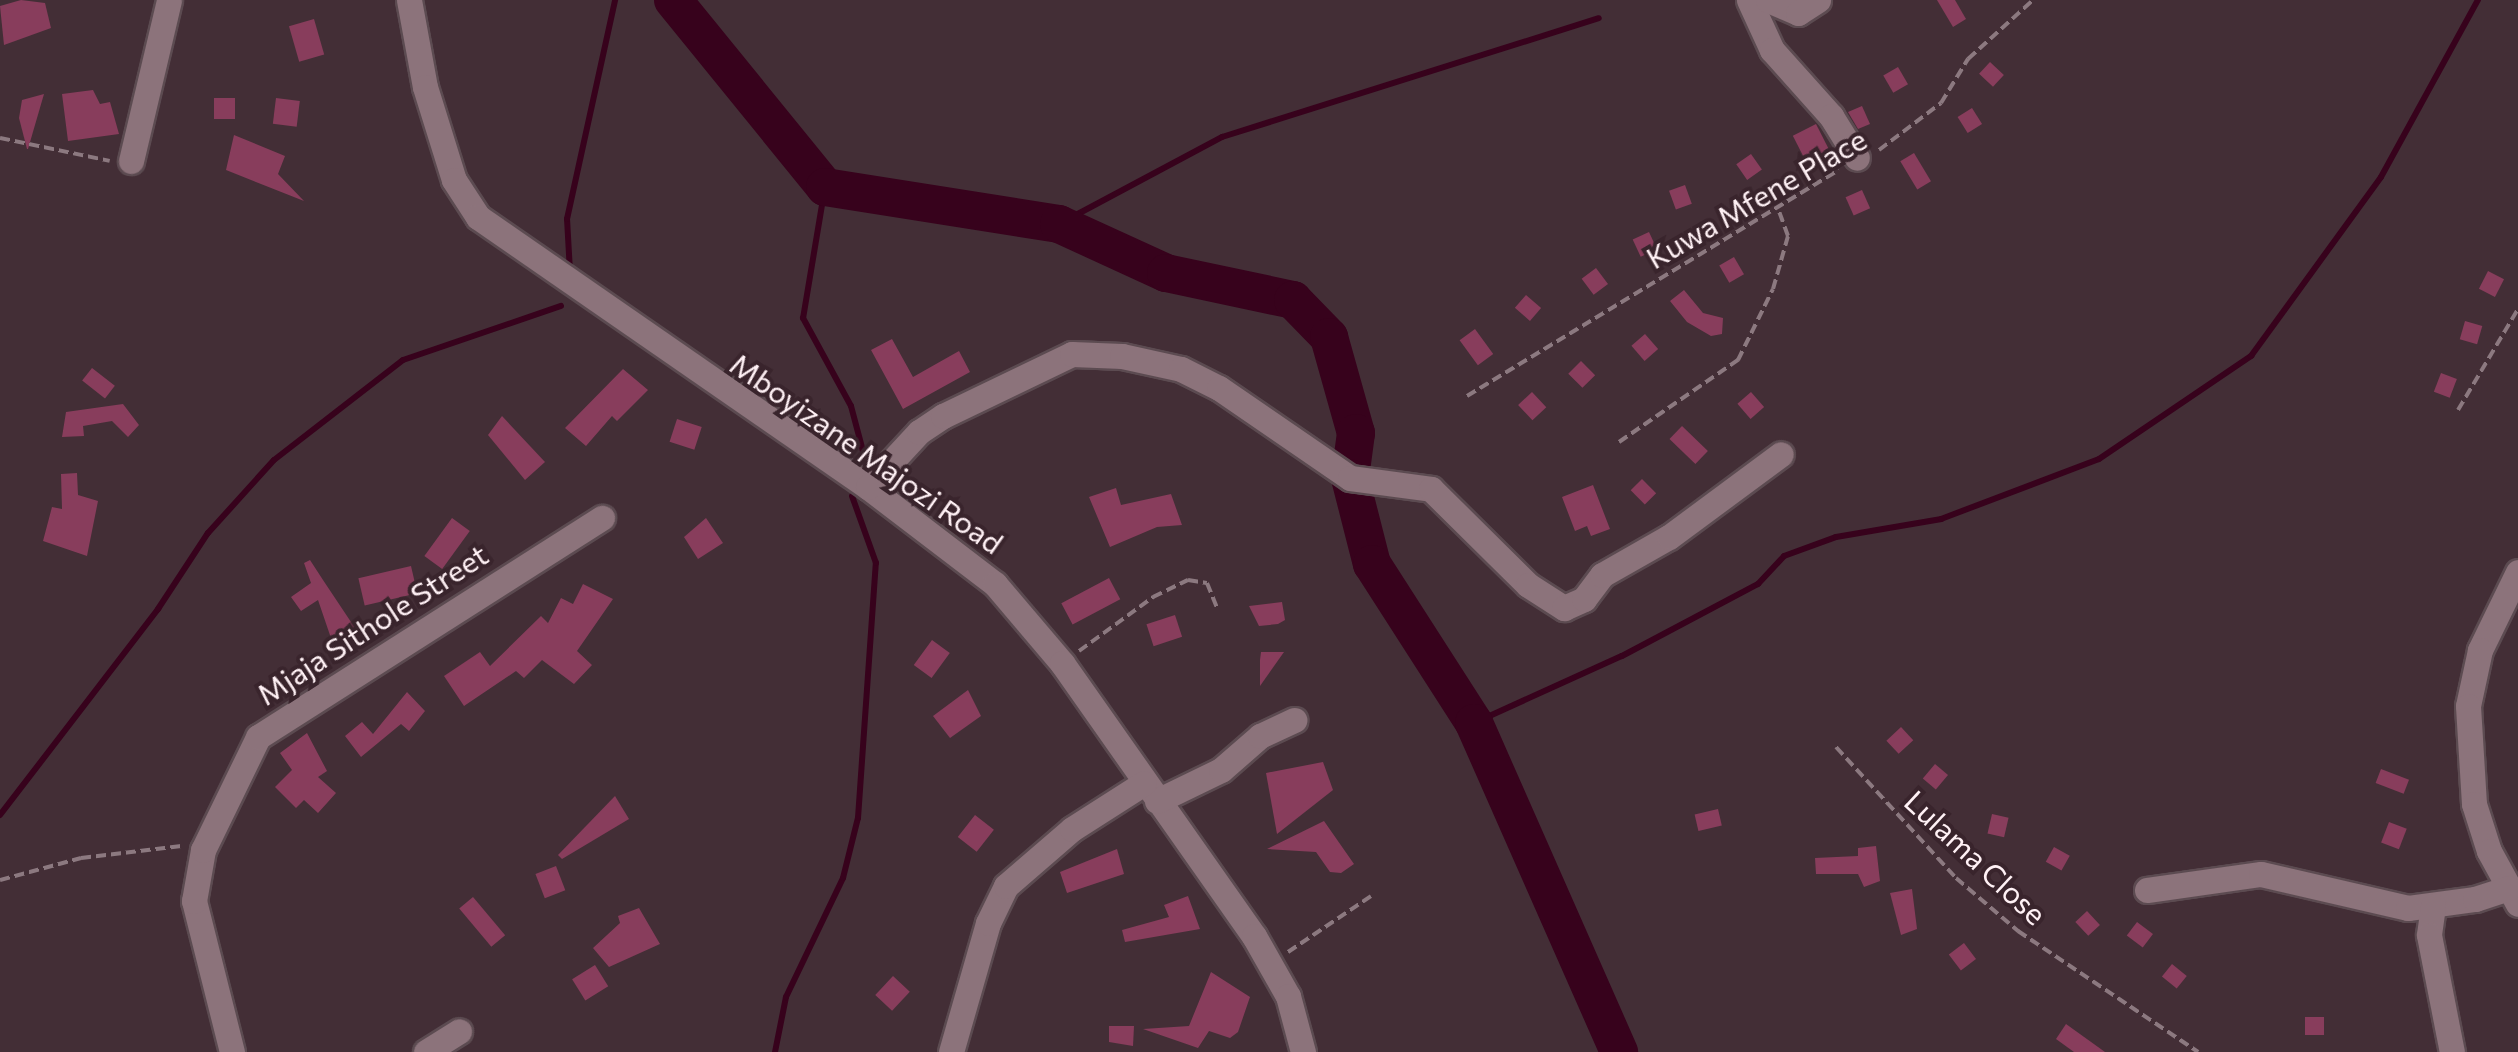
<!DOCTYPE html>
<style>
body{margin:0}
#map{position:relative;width:2518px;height:1052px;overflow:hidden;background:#432e36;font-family:Commissioner,sans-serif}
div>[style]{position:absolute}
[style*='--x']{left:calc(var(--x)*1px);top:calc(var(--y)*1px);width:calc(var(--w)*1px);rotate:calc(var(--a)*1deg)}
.stream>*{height:6px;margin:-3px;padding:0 3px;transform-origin:3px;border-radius:3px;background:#37021c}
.river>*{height:38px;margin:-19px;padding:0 19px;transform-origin:19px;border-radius:19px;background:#37021c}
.building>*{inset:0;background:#883d5c;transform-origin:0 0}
.path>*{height:4px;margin-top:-2px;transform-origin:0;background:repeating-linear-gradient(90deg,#8c7980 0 10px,transparent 0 15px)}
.roads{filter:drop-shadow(2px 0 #5c4b51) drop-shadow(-2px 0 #5c4b51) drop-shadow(0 2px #5c4b51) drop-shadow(0 -2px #5c4b51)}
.minor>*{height:25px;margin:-12.5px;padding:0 12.5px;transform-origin:12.5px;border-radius:12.5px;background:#8c737b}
span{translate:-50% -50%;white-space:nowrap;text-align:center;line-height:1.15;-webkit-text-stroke:8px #39242c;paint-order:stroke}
.street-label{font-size:30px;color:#fff1f5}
</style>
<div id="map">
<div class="stream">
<i style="--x:825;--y:187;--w:133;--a:99.5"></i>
<i style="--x:803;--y:318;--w:100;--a:61.4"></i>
<i style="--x:851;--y:406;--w:47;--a:75.1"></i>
<i style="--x:1059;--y:224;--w:185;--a:-28.1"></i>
<i style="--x:1222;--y:137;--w:395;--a:-17.5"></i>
<i style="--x:570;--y:272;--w:53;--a:-93.2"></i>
<i style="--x:567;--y:219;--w:224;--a:-77.6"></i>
<i style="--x:1474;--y:723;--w:162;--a:-24.4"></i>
<i style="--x:1622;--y:656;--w:154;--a:-27.9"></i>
<i style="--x:1758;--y:584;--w:38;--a:-47"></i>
<i style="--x:1784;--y:556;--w:55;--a:-20.1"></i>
<i style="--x:1836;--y:537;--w:107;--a:-9.7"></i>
<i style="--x:1941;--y:519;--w:169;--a:-20.8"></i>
<i style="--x:2099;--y:459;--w:184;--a:-34.1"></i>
<i style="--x:2251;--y:356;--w:221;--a:-54"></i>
<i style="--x:2381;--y:177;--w:202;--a:-61.3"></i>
<i style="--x:0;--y:815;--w:260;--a:-52.5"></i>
<i style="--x:158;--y:609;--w:91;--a:-56.7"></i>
<i style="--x:208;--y:533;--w:98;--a:-47.9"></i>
<i style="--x:274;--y:460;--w:163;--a:-37.8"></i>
<i style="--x:403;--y:360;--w:167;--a:-18.9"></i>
<i style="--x:775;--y:1052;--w:56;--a:-78.7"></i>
<i style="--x:786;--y:997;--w:132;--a:-64.4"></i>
<i style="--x:843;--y:878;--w:62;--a:-76"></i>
<i style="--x:858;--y:818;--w:256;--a:-86"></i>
<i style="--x:876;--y:563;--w:71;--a:-109.7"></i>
</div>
<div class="river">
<i style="--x:673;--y:0;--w:241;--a:50.9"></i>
<i style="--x:825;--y:187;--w:237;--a:9"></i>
<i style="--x:1059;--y:224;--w:118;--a:24.6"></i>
<i style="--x:1166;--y:273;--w:130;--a:12"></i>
<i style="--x:1293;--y:300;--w:52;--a:45.8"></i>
<i style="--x:1329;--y:337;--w:100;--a:74.3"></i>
<i style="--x:1356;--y:433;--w:45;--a:97.6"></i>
<i style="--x:1350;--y:478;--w:89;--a:75.7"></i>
<i style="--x:1372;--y:564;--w:189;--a:57.3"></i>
<i style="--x:1474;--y:723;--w:360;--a:66.2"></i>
</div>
<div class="building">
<i style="clip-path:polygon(21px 0,45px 3px,51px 28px,4px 45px,0 6px)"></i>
<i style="clip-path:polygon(1937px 0,1955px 0,1966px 19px,1953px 27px)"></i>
<i style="left:314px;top:19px;width:37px;height:26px;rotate:74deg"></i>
<i style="left:1990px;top:62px;width:19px;height:16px;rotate:43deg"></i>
<i style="left:1898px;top:67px;width:20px;height:17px;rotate:60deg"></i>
<i style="clip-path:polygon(93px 90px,100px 104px,110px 102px,119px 134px,68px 141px,62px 94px)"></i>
<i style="clip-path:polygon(44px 94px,28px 149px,27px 149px,19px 118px,22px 100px)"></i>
<i style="left:214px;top:98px;width:21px;height:21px"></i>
<i style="left:276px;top:98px;width:24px;height:26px;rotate:7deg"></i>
<i style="clip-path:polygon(1862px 106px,1870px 124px,1858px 129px,1848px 112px)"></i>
<i style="left:1972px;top:108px;width:19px;height:17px;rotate:58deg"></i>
<i style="left:1816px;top:124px;width:35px;height:26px;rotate:63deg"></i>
<i style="clip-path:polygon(234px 135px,285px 156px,278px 174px,304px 201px,226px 170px)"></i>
<i style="left:1914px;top:153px;width:33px;height:16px;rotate:59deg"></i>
<i style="left:1751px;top:154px;width:19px;height:18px;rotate:55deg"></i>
<i style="left:1685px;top:185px;width:20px;height:17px;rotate:70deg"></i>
<i style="left:1862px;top:190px;width:20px;height:18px;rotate:66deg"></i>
<i style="left:1649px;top:232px;width:19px;height:18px;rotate:65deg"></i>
<i style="left:1734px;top:257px;width:20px;height:17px;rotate:60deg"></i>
<i style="left:1596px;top:268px;width:20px;height:18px;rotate:53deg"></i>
<i style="left:2488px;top:271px;width:18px;height:20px;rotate:27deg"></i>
<i style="clip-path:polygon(1684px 290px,1703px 313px,1723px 318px,1722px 334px,1711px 336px,1687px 322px,1670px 301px)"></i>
<i style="left:1526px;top:295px;width:20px;height:17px;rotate:41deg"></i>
<i style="left:2465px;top:321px;width:18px;height:19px;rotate:16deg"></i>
<i style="left:1475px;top:329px;width:31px;height:19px;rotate:54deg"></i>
<i style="left:1645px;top:334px;width:20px;height:18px;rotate:49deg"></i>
<i style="clip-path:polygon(892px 339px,913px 377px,959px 351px,970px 372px,903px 409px,871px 350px)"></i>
<i style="left:1581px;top:361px;width:20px;height:18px;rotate:45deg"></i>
<i style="left:92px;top:368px;width:29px;height:16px;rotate:38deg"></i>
<i style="clip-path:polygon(623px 369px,648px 390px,617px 421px,612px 416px,586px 446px,565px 428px)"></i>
<i style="left:2441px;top:373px;width:17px;height:20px;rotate:21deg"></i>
<i style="left:1532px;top:392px;width:21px;height:19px;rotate:47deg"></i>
<i style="left:1751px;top:392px;width:20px;height:18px;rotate:49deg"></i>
<i style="clip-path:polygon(123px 404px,139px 425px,128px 437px,112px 421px,83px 426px,84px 436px,62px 437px,66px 412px)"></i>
<i style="clip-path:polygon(502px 416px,545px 462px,525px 480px,488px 435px)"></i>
<i style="left:677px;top:419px;width:26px;height:24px;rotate:18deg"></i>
<i style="left:1682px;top:426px;width:36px;height:18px;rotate:44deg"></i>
<i style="clip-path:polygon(77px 473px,78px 495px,98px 501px,87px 556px,43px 541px,52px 507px,62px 509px,61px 474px)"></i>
<i style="left:1642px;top:479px;width:20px;height:16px;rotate:45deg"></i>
<i style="clip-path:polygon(1593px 485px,1610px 529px,1591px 536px,1587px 526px,1575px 531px,1562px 497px)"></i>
<i style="clip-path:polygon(1116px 488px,1121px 505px,1171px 494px,1182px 525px,1157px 527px,1110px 547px,1089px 497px)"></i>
<i style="left:452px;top:518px;width:22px;height:47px;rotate:36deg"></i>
<i style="clip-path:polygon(706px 518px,723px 543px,698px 559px,684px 537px)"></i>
<i style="clip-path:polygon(310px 560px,323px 580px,359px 634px,333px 644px,318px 600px,301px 611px,291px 597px,311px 583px,304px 563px)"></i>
<i style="left:411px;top:566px;width:28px;height:54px;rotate:77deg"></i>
<i style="left:1109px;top:578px;width:24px;height:54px;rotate:62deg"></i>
<i style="clip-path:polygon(583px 584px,613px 599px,577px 651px,592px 665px,574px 684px,542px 660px,524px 678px,516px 671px,464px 706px,444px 676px,480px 652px,490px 666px,541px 616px,548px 623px,561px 598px,573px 604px)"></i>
<i style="clip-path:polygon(1282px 602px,1285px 620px,1278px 624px,1259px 626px,1249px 606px)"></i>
<i style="left:1175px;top:615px;width:23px;height:30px;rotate:72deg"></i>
<i style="left:932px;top:640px;width:22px;height:31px;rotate:36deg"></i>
<i style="clip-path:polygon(1261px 652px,1284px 652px,1260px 686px,1260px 660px)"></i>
<i style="clip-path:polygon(968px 690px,981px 716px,950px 738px,933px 716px)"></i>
<i style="clip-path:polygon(407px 692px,425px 711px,409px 731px,401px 724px,361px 757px,345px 736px,362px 722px,373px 734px)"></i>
<i style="left:1901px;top:727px;width:18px;height:20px;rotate:47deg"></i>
<i style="clip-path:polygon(307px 733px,327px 771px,318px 777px,336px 793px,318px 813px,304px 800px,296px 808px,275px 787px,292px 770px,280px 753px)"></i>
<i style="clip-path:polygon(1323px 762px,1333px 790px,1277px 834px,1266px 773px)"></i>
<i style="left:1935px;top:764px;width:17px;height:19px;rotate:40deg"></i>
<i style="left:2381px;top:769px;width:30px;height:15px;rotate:21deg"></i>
<i style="clip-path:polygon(615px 796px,629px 819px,562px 859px,558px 855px)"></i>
<i style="left:1718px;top:809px;width:17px;height:24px;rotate:77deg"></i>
<i style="left:1992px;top:814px;width:17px;height:20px;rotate:13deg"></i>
<i style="left:975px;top:815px;width:24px;height:28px;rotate:38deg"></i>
<i style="clip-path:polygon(1324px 821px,1354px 864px,1341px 873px,1330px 872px,1316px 852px,1267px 849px)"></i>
<i style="left:2389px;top:822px;width:19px;height:22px;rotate:21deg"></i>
<i style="clip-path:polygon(1876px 846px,1880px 881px,1864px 887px,1858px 874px,1816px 874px,1815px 858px,1858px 856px,1858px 848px)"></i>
<i style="left:2054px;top:847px;width:18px;height:17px;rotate:29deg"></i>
<i style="clip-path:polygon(1117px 849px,1124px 874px,1067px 893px,1060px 872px)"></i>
<i style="left:556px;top:866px;width:26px;height:22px;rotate:69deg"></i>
<i style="clip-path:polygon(1912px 889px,1917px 929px,1901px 935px,1890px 893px)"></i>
<i style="clip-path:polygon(1188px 896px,1200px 929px,1125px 942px,1122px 930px,1169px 917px,1164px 905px)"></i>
<i style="left:473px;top:897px;width:50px;height:18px;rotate:50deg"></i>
<i style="clip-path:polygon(639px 908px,660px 944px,609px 967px,593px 948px,620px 923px,618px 916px)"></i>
<i style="left:2087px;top:911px;width:19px;height:16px;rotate:47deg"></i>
<i style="left:2137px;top:922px;width:20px;height:17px;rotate:37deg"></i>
<i style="left:1964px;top:943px;width:20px;height:19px;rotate:53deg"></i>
<i style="left:2172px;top:964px;width:19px;height:16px;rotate:39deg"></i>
<i style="left:595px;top:965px;width:25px;height:27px;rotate:58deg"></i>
<i style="clip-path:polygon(1211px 972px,1250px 997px,1238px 1032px,1230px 1038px,1209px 1031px,1198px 1048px,1143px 1029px,1189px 1026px)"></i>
<i style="left:893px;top:976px;width:23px;height:26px;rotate:43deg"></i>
<i style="left:2305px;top:1017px;width:19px;height:18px"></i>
<i style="clip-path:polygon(2066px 1024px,2105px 1052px,2074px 1052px,2056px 1039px)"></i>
<i style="clip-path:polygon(1109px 1026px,1134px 1026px,1133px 1046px,1109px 1042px)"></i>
</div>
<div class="path">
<i style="--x:0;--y:138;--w:112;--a:11.8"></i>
<i style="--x:1879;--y:150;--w:78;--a:-37.2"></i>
<i style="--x:1941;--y:103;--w:52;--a:-58.5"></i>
<i style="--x:1968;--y:59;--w:88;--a:-42.2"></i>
<i style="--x:1467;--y:396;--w:435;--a:-31.3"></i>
<i style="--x:2458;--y:410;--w:117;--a:-59.3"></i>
<i style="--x:1619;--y:442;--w:145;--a:-34.6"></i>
<i style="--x:1738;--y:360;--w:79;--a:-63.8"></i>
<i style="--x:1773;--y:289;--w:55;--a:-74.2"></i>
<i style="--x:1788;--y:236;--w:29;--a:-110"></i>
<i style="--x:1079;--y:651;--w:92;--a:-36.1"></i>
<i style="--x:1153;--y:597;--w:39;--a:-26"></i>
<i style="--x:1188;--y:580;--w:19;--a:9"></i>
<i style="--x:1207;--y:583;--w:27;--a:68"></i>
<i style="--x:1836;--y:747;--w:178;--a:47.5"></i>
<i style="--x:1956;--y:878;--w:82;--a:40.5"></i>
<i style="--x:2018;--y:931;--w:217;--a:33.9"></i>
<i style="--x:0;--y:880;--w:84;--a:-15.2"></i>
<i style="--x:81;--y:858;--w:101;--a:-6.8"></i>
<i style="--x:1288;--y:952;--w:100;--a:-34"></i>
</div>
<div class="roads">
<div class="minor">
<i style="--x:409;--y:0;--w:88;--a:79.6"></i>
<i style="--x:425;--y:87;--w:97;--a:72.7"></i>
<i style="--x:454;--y:180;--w:44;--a:57"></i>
<i style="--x:478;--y:217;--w:474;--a:34.7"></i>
<i style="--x:868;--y:487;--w:160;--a:37.4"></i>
<i style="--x:995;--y:584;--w:104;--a:49.7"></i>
<i style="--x:1062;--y:663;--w:334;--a:54.9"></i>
<i style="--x:1254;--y:936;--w:69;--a:60.5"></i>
<i style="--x:1288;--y:996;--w:58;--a:75"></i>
<i style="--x:1749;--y:0;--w:55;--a:65.3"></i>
<i style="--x:1772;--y:50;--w:89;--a:48.2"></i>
<i style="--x:1831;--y:116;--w:49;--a:58.2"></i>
<i style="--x:1768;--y:0;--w:33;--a:23"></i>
<i style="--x:1798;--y:13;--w:24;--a:-33"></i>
<i style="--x:131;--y:161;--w:165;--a:-76.7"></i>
<i style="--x:868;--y:487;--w:75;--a:-47.2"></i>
<i style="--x:919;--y:432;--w:29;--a:-34"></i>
<i style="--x:943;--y:416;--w:143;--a:-25.7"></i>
<i style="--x:1072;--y:354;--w:50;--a:2.3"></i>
<i style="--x:1122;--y:356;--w:60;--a:12.4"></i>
<i style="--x:1181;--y:369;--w:42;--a:26.6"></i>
<i style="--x:1219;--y:388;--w:159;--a:34.5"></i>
<i style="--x:1350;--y:478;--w:82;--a:7.7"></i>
<i style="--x:1431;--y:489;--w:136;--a:44.7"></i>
<i style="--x:1528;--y:585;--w:43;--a:32.6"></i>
<i style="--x:1564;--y:608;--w:22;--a:-24"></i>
<i style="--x:1584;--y:599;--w:30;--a:-53"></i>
<i style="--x:1602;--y:575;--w:77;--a:-29.6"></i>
<i style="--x:1669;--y:537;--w:139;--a:-36.5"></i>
<i style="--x:2518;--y:572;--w:87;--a:116"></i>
<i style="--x:2480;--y:650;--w:57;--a:102.1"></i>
<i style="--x:2468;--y:706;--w:98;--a:86.5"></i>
<i style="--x:2474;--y:804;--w:49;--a:72.3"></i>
<i style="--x:2489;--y:851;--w:60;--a:61.3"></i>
<i style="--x:1157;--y:801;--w:71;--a:-25.8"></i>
<i style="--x:1221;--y:770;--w:52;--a:-41.1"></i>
<i style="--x:1260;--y:736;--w:38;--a:-25"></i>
<i style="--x:2147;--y:890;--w:115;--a:-8"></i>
<i style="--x:2261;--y:874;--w:151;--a:13"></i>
<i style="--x:2408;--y:908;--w:68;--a:-7.7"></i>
<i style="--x:2475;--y:899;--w:35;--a:-18"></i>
<i style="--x:2433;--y:906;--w:29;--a:98"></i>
<i style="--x:2429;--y:935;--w:119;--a:78.9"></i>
<i style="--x:232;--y:1052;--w:156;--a:-104.1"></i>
<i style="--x:194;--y:901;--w:52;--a:-80"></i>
<i style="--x:203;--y:850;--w:126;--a:-64"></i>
<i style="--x:258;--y:737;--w:408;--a:-32.5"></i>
<i style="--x:426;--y:1052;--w:39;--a:-32"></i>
<i style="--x:951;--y:1052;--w:134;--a:-74"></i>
<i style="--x:988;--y:923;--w:41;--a:-64.1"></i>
<i style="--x:1006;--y:886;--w:87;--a:-40.8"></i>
<i style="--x:1072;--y:829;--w:85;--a:-32.6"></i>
</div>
</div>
<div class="street-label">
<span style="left:1756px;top:198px;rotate:-30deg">Kuwa Mfene Place</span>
<span style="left:867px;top:453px;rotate:35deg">Mboyizane Majozi Road</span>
<span style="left:372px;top:624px;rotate:-33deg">Mjaja Sithole Street</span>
<span style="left:1976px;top:857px;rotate:43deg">Lulama Close</span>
</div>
</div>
